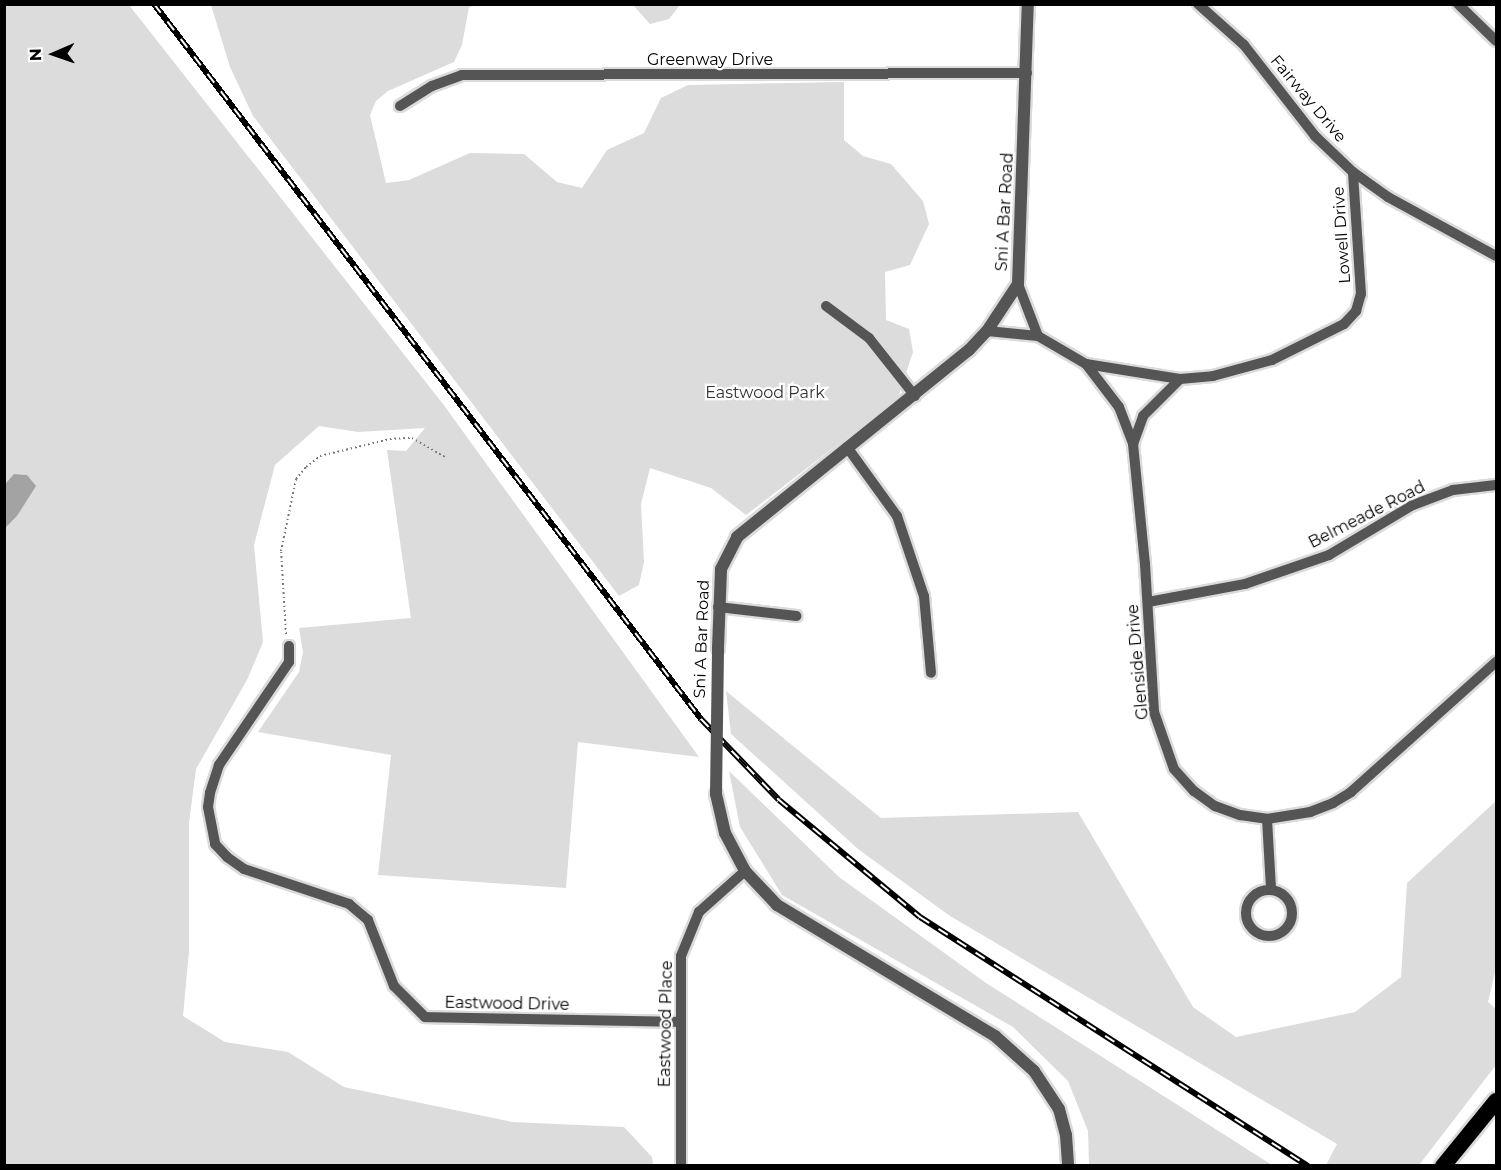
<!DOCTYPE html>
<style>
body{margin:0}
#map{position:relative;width:1501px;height:1170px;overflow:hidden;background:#fff;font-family:Montserrat,sans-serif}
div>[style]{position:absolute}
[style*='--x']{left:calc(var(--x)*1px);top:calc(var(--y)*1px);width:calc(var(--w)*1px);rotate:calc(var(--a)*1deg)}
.green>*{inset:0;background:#dcdcdc}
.water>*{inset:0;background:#a3a3a3}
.path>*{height:2px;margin-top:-1px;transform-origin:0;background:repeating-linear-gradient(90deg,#777 0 1.5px,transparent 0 4.5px)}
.roads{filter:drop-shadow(2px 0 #dbdbdb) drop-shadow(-2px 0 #dbdbdb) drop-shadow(0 2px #dbdbdb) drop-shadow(0 -2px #dbdbdb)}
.minor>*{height:10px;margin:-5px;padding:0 5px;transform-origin:5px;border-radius:5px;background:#555}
.minor>.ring{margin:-5px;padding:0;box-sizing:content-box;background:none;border:10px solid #555;border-radius:50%}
.tertiary>*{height:12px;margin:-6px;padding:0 6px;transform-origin:6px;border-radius:6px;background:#555}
.trunk>*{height:16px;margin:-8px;padding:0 8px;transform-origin:8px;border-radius:8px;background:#000}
.rail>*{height:6px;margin-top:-3px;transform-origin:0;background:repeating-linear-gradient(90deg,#fff 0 11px,#000 0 22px);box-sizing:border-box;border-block:2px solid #000}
.tertiary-bridge>*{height:12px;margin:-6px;padding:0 6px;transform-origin:6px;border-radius:6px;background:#555}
span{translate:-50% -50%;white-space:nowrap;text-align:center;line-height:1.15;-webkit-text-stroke:4.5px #fff;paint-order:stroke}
.street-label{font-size:16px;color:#000}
.park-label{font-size:16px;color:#333}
.frame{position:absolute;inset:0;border:6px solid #000;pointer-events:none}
.north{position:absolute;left:24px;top:24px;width:60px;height:60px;-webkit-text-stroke:4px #fff;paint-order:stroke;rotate:268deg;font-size:16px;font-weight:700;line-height:24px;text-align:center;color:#000}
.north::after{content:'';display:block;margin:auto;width:21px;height:27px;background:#000;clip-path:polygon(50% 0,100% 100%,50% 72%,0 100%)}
</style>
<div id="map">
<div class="green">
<i style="clip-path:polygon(5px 5px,129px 5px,443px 404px,699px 757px,578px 742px,566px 888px,378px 875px,391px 755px,258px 732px,299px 672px,303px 652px,299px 628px,411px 618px,387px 450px,406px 451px,425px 428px,358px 432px,319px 426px,275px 465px,254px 545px,263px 642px,247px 680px,196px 769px,189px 823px,189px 951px,183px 1016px,225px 1042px,288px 1052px,344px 1087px,512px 1122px,624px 1127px,652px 1157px,653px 1165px,5px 1165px,4px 528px,17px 516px,27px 475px,14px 474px,5px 484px)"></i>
<i style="clip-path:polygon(211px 5px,478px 5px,469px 7px,462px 45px,454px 62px,388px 91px,376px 101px,370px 115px,386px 183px,409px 180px,470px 153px,524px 154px,557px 182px,582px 188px,607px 150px,644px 133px,661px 98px,688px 85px,844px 82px,844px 140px,863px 156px,891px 164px,923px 201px,929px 224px,910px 265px,885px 272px,886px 320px,909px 329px,913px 352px,898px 398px,746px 515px,711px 488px,650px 468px,641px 504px,644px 562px,639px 585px,619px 596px,253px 116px,230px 67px)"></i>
<i style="clip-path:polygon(633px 5px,680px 5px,669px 19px,650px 24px)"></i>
<i style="clip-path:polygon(726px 691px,881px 818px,1078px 812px,1193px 1007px,1236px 1037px,1355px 1012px,1401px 977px,1407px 883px,1496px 801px,1496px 968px,1488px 1002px,1496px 1009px,1496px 1065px,1419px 1165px,1326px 1165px,1337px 1144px,950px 916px,858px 849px,731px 734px)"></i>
<i style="clip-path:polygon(729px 771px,839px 877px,986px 983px,1272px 1165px,1089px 1165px,1088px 1131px,1068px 1081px,1013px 1027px,782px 895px,740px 827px)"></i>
</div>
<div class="water">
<i style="clip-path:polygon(14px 474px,27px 475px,36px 486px,17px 516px,5px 528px,5px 484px)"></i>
</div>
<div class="path">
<i style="--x:286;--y:634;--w:83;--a:-93.4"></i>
<i style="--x:281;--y:551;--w:74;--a:-78.2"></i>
<i style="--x:296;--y:479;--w:16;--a:-50"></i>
<i style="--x:306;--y:467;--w:18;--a:-38"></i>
<i style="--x:320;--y:456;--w:72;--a:-13.7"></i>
<i style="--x:390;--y:439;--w:22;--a:-3"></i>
<i style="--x:412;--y:438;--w:38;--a:30"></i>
</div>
<div class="roads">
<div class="minor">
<i style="--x:1198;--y:4;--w:62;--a:41.7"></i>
<i style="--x:1244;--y:45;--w:115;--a:52"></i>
<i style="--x:1315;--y:136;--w:52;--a:43.5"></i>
<i style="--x:1353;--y:172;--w:43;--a:35.5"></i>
<i style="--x:1388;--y:197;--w:123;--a:28.6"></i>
<i style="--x:1458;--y:4;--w:53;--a:44.2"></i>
<i style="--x:400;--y:106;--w:38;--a:-32"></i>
<i style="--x:432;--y:86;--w:32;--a:-20"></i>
<i style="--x:462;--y:75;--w:565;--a:-0.2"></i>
<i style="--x:1018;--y:284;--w:56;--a:69"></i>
<i style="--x:1038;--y:336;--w:56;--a:30.3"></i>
<i style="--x:1086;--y:364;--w:95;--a:9.1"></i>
<i style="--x:1180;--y:379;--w:33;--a:-5"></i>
<i style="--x:1213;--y:376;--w:61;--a:-15.2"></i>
<i style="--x:1272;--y:360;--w:80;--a:-26.6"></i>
<i style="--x:1344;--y:324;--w:18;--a:-47"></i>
<i style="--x:1356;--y:311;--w:18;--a:-74"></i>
<i style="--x:1361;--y:294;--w:122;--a:-93.8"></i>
<i style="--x:826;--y:306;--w:54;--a:36.7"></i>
<i style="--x:869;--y:338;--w:74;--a:51.6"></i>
<i style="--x:987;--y:331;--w:51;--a:5.6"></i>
<i style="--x:1086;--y:364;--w:54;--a:52.5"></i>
<i style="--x:1119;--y:407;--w:40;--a:69"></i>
<i style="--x:1133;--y:444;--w:121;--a:84.3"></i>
<i style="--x:1145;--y:564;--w:148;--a:86.5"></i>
<i style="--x:1154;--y:712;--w:60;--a:70.7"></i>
<i style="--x:1174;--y:769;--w:30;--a:48"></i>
<i style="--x:1194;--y:791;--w:26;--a:36"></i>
<i style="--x:1215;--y:806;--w:27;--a:20"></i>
<i style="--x:1240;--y:815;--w:27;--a:8"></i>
<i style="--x:1267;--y:819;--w:44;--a:-9.2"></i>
<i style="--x:1310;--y:812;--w:25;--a:-21"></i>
<i style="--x:1333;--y:803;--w:21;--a:-31"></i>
<i style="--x:1351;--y:792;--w:195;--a:-41.9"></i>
<i style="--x:1133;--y:444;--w:30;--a:-70"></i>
<i style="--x:1143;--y:416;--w:52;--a:-45"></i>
<i style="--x:847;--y:447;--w:85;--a:54.1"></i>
<i style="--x:897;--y:516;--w:84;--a:71.4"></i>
<i style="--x:924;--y:596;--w:77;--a:84.8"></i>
<i style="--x:1148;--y:602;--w:99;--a:-10.5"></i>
<i style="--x:1245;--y:584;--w:89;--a:-19"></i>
<i style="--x:1329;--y:555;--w:98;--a:-30.8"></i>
<i style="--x:1413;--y:505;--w:43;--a:-20.6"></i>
<i style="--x:1453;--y:490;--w:43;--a:-6.6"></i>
<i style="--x:718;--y:607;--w:79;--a:6.6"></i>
<i style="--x:289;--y:646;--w:16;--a:90"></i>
<i style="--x:289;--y:662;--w:125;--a:124.2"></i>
<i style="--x:219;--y:765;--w:29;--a:108"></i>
<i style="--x:210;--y:793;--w:14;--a:98"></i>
<i style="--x:208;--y:807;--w:38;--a:79"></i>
<i style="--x:215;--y:844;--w:18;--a:47"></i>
<i style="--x:227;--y:857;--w:21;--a:35"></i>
<i style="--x:244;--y:869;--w:111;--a:18.4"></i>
<i style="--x:349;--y:904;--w:25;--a:40"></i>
<i style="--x:368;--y:920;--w:71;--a:68.5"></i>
<i style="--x:394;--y:986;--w:44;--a:45"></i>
<i style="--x:425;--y:1017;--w:255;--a:1.1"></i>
<i style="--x:1267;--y:819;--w:69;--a:86.7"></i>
<i class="ring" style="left:1246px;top:890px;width:36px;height:36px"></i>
<i style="--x:681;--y:1166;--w:210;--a:-90"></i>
<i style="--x:681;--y:956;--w:48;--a:-67.8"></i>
<i style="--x:699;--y:912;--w:62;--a:-41.7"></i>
</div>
<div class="tertiary">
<i style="--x:718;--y:648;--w:79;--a:-87.8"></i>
<i style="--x:721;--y:569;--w:36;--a:-63"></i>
<i style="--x:737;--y:537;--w:298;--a:-38.9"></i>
<i style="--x:969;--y:350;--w:26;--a:-47"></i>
<i style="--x:987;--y:331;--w:56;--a:-56.6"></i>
<i style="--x:1018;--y:284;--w:280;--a:-88"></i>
<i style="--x:716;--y:794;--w:40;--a:77"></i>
<i style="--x:725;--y:833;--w:43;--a:62.2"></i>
<i style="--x:745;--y:871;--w:47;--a:46.7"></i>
<i style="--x:777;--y:905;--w:254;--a:31"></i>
<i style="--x:995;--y:1036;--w:52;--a:41.9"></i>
<i style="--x:1034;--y:1071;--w:45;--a:56.7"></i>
<i style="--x:1059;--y:1109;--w:27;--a:75"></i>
<i style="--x:1066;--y:1135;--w:31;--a:86"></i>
</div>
<div class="trunk">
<i style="--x:1443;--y:1166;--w:84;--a:-50.8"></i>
</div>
</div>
<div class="rail">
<i style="--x:154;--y:4;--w:900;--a:52.58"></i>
<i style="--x:701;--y:719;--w:112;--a:46.1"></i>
<i style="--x:779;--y:800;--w:183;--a:39.7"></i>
<i style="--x:920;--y:917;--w:461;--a:32.7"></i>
</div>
<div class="tertiary-bridge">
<i style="--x:716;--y:794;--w:146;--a:-89.2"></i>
</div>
<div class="street-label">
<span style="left:710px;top:60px">Greenway Drive</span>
<span style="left:1308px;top:99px;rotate:50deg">Fairway Drive</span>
<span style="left:1005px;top:212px;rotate:-87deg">Sni A Bar Road</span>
<span style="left:1342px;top:235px;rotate:-94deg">Lowell Drive</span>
<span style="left:1367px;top:515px;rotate:-27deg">Belmeade Road</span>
<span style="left:702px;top:639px;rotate:-88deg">Sni A Bar Road</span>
<span style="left:1138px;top:662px;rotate:-95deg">Glenside Drive</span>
<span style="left:507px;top:1004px;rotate:1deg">Eastwood Drive</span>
<span style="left:666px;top:1024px;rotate:-89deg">Eastwood Place</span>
</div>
<div class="park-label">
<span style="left:765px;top:393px">Eastwood Park</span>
</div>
<div class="frame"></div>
<div class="north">N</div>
</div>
